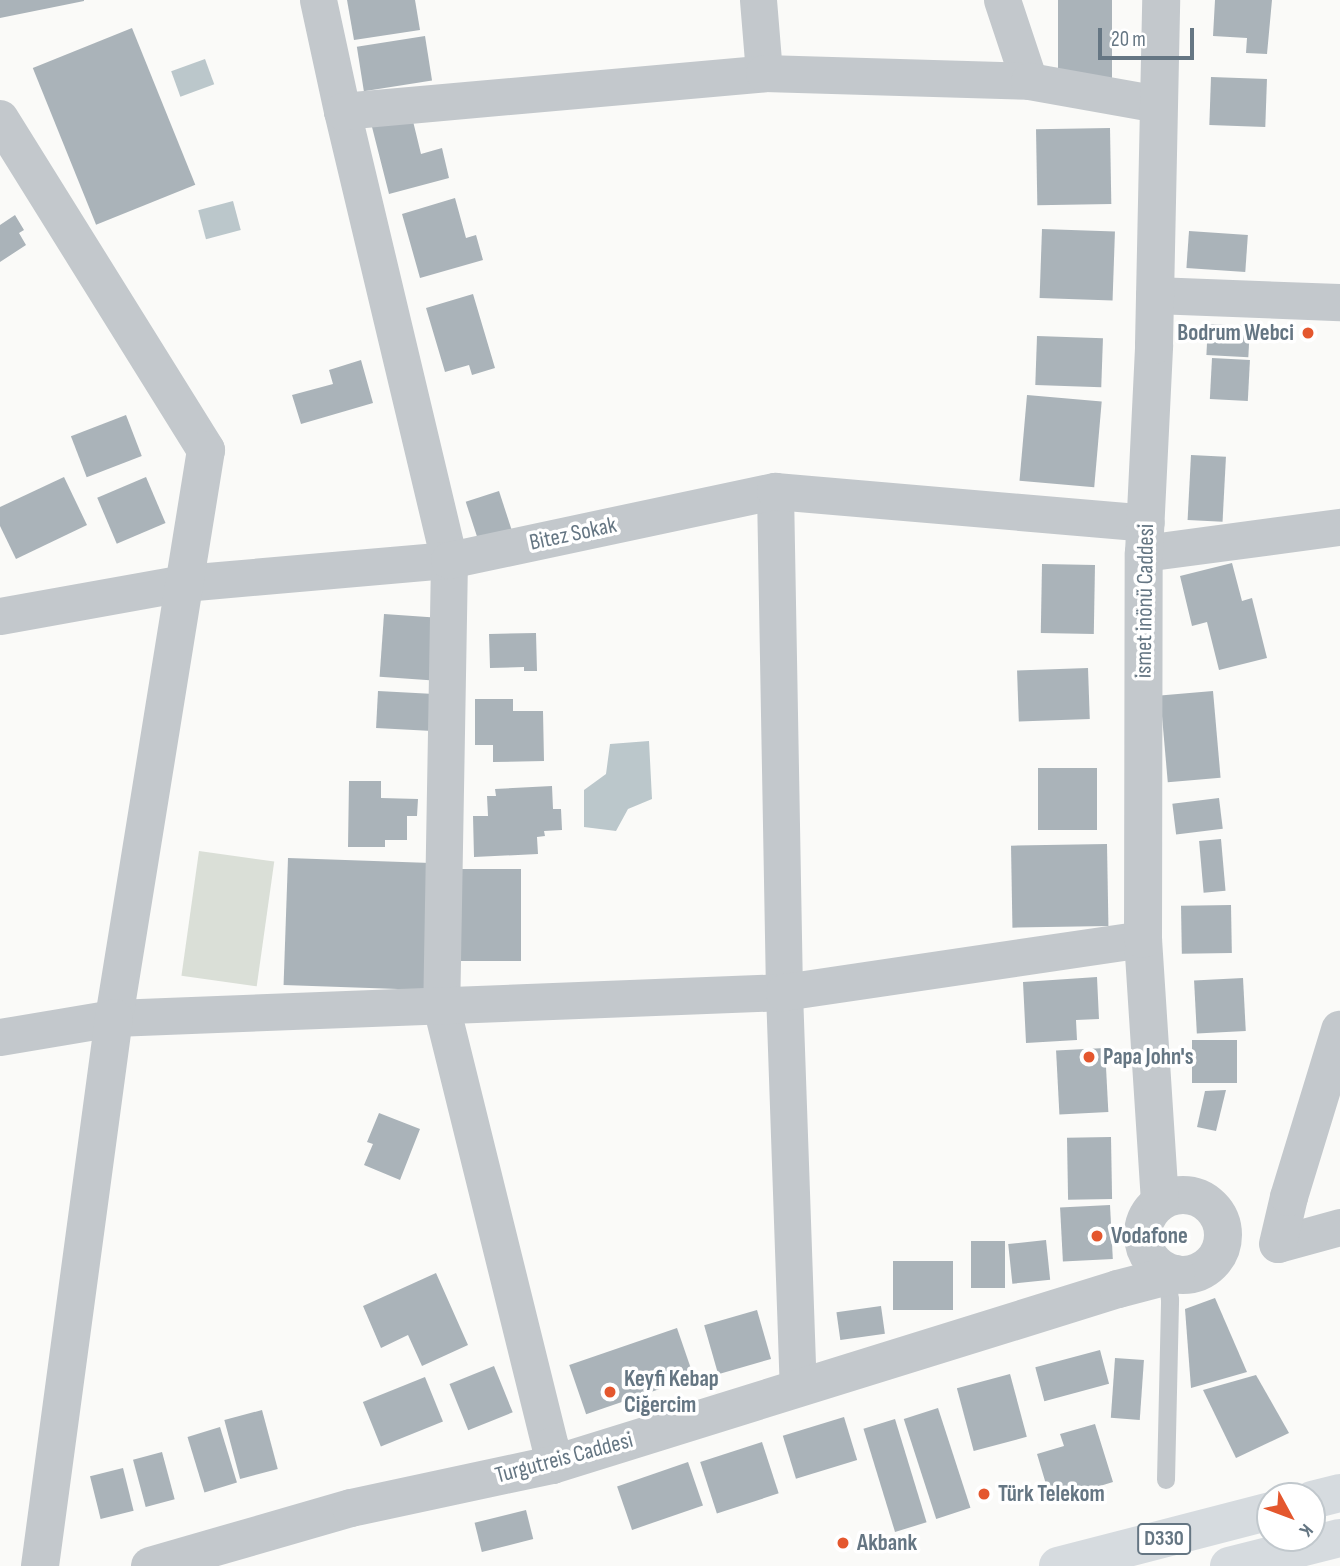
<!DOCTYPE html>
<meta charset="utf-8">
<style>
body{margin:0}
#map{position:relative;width:1340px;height:1566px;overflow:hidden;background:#fafaf8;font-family:"Sofia Sans Condensed",sans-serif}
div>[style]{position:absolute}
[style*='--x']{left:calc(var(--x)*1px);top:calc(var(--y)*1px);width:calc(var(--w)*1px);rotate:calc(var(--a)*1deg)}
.green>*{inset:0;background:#dadfd7;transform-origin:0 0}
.water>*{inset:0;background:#bbc7cb;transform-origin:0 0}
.building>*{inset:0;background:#aab3b9;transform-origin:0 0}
.service>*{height:18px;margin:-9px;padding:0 9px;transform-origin:9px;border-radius:9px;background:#c3c8cc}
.minor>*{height:37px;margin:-18.5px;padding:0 18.5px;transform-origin:18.5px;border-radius:18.5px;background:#c3c8cc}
.tertiary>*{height:38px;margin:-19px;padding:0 19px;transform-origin:19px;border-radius:19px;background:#c3c8cc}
.tertiary>.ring{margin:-19px;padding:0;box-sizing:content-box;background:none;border:38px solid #c3c8cc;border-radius:50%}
.trunk>*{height:38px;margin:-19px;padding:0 19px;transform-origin:19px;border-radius:19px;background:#d6dbdf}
.dots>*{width:19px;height:19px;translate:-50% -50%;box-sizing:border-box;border:4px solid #fff;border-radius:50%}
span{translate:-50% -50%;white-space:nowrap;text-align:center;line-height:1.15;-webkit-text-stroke:7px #fff;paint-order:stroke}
.shield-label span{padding:2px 5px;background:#fff;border:2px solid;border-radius:5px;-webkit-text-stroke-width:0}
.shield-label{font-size:21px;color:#657683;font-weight:700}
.poi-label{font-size:23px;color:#657683;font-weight:700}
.right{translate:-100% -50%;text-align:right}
.left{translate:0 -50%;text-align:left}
.street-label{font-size:23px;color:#657683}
.north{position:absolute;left:1256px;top:1482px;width:70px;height:70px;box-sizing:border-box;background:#fff;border:2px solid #c1c8cd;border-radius:50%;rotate:131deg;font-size:19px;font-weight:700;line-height:28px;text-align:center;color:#657683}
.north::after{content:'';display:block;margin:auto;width:24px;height:32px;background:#e4572e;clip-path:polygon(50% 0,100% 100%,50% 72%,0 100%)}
.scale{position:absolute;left:1098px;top:28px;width:96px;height:32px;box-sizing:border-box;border:4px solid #657683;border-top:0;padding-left:9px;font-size:21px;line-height:24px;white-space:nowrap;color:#657683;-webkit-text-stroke:5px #fff;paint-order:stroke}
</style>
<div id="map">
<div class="green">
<i style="left:199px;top:851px;width:76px;height:126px;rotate:8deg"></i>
</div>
<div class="water">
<i style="left:205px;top:59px;width:27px;height:36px;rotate:70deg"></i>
<i style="left:233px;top:201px;width:30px;height:36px;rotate:75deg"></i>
<i style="clip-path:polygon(649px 741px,652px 799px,628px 809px,616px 831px,584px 827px,584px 790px,606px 774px,610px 744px)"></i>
</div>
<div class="building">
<i style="clip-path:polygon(0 0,84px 0,84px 1px,0 18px)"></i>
<i style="clip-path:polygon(347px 0,415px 0,420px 30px,354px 40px)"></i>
<i style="left:1058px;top:0;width:54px;height:79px"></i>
<i style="clip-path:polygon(1215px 0,1272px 0,1267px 54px,1246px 53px,1247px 38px,1213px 36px)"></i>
<i style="left:132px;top:28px;width:169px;height:107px;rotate:68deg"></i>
<i style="left:425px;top:36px;width:45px;height:69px;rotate:81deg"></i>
<i style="left:1211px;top:77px;width:56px;height:48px;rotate:2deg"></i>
<i style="clip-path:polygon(412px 117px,421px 154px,442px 148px,449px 178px,389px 194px,372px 127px)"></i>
<i style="left:1110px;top:128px;width:76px;height:74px;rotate:89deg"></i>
<i style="clip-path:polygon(455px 198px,466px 238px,476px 235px,483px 260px,420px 278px,402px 214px)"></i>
<i style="clip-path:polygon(15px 215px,24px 230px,19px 233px,26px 245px,0 262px,0 225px)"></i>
<i style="left:1042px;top:229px;width:73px;height:69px;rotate:2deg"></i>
<i style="left:1189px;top:231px;width:59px;height:37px;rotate:4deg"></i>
<i style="clip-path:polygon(473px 294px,495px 368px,472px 375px,469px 365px,445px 372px,426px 308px)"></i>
<i style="left:1208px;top:324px;width:42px;height:31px;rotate:3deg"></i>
<i style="left:1037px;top:336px;width:66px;height:49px;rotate:2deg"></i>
<i style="left:1212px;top:358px;width:38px;height:41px;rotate:3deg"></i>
<i style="clip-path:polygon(361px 360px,373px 403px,301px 424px,292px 395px,333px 384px,329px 370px)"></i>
<i style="left:1027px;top:395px;width:75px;height:86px;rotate:5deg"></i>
<i style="left:126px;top:415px;width:44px;height:59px;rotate:69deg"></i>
<i style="left:1191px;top:455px;width:35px;height:65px;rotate:3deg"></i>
<i style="clip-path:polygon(64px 477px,87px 525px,16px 559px,0 526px,0 507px)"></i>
<i style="left:146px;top:477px;width:50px;height:53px;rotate:67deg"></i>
<i style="left:499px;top:491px;width:40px;height:35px;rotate:72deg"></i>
<i style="clip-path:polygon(1232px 563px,1242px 601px,1252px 598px,1267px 658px,1219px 670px,1207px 622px,1192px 626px,1180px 576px)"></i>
<i style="left:1042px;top:564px;width:53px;height:69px;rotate:1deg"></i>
<i style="left:384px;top:614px;width:54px;height:63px;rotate:4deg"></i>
<i style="clip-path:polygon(536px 633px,537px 671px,524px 671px,524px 667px,490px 668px,489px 634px)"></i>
<i style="left:1088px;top:668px;width:51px;height:71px;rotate:88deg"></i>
<i style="left:378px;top:691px;width:61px;height:37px;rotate:3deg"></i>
<i style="left:1213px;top:691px;width:87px;height:53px;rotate:85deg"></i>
<i style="clip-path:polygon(475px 699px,513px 699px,513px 711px,543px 711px,544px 761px,493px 762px,493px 745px,475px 745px)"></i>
<i style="left:1038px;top:768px;width:59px;height:62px"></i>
<i style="clip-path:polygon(349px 781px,381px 781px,381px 798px,418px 799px,417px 816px,407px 816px,407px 840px,385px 840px,385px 847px,348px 847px)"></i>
<i style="clip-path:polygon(552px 786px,553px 809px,561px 809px,562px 830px,544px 831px,545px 836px,537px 837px,538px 854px,474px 857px,473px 816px,488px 816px,487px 796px,496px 796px,495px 789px)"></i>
<i style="left:1219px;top:798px;width:31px;height:47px;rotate:83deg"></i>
<i style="left:1221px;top:839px;width:52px;height:22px;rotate:85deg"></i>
<i style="left:1107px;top:844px;width:82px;height:96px;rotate:89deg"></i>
<i style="left:288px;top:858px;width:143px;height:127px;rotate:2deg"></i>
<i style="left:461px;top:869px;width:60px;height:92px"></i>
<i style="left:1231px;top:905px;width:48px;height:50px;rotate:89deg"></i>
<i style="clip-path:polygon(1097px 977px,1099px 1019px,1076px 1020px,1077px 1040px,1026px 1043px,1023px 982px)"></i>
<i style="left:1243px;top:978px;width:53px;height:49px;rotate:87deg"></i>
<i style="left:1192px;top:1040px;width:45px;height:43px"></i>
<i style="left:1105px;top:1048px;width:64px;height:49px;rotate:87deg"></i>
<i style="clip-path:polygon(1226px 1090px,1216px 1131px,1197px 1127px,1205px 1091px)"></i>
<i style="clip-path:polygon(379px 1113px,420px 1129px,400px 1180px,364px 1165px,373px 1144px,367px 1142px)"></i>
<i style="left:1111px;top:1137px;width:62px;height:44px;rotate:89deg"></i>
<i style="left:1110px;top:1205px;width:54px;height:50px;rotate:87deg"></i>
<i style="left:1046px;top:1240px;width:40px;height:38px;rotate:84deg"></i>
<i style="left:971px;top:1241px;width:34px;height:47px"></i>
<i style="left:893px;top:1261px;width:60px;height:49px"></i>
<i style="clip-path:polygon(436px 1273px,468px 1345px,422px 1366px,408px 1335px,381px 1348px,363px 1306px)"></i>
<i style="clip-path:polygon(1215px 1298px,1247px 1372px,1191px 1388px,1185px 1309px)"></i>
<i style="left:881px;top:1306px;width:28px;height:45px;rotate:82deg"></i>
<i style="left:757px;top:1310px;width:51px;height:55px;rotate:74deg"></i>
<i style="left:677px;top:1328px;width:52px;height:114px;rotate:71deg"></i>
<i style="left:1100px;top:1350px;width:35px;height:67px;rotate:75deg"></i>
<i style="left:1115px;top:1358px;width:29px;height:60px;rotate:4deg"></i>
<i style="left:494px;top:1366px;width:50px;height:48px;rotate:68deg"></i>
<i style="left:1010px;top:1374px;width:65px;height:55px;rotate:75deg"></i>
<i style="clip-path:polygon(1256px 1375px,1289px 1433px,1236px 1458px,1203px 1390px)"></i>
<i style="left:425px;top:1377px;width:48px;height:67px;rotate:68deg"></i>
<i style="left:938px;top:1408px;width:105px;height:36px;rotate:72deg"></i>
<i style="left:262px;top:1410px;width:61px;height:39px;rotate:75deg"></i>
<i style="left:844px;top:1417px;width:45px;height:64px;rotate:73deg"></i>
<i style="left:895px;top:1419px;width:108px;height:33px;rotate:73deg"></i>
<i style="clip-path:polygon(1095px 1424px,1113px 1482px,1051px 1501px,1037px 1454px,1064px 1446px,1060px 1434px)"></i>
<i style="left:220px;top:1427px;width:58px;height:34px;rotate:73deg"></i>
<i style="left:762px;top:1442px;width:54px;height:65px;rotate:72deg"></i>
<i style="left:162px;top:1452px;width:49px;height:30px;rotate:75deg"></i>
<i style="left:688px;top:1462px;width:46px;height:75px;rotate:71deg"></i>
<i style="left:123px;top:1468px;width:44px;height:34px;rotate:76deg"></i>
<i style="left:526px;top:1510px;width:30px;height:53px;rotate:76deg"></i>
</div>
<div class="service">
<i style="--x:1166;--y:1480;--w:180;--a:-88.7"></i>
<i style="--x:1170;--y:1300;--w:24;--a:-97"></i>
</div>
<div class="minor">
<i style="--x:318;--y:0;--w:114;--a:77.8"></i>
<i style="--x:342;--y:111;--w:462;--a:76.6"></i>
<i style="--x:449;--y:560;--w:446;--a:91"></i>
<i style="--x:441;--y:1006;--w:453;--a:76.1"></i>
<i style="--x:550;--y:1446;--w:19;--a:84"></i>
<i style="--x:758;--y:0;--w:73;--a:85.3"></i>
<i style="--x:1002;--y:0;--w:85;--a:71.6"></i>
<i style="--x:342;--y:111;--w:424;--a:-5.1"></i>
<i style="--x:764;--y:73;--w:265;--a:1.7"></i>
<i style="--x:1029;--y:81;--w:131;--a:10.1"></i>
<i style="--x:1154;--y:295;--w:186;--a:2.2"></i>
<i style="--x:775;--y:491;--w:501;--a:88.97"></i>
<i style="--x:784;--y:992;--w:396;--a:88"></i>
<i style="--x:1144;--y:553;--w:198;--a:-7.6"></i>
<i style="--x:0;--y:616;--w:187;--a:-10.2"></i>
<i style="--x:184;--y:583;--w:266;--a:-5"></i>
<i style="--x:449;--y:560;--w:333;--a:-12"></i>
<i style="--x:775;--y:491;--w:372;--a:4.9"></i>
<i style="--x:0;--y:1037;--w:116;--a:-9.5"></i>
<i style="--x:114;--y:1018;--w:671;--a:-2.22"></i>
<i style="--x:784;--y:992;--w:363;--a:-8.4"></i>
<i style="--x:1278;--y:1244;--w:64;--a:-15.3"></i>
</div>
<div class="tertiary">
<i style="--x:0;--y:119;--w:390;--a:58.1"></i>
<i style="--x:206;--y:450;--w:575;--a:99.2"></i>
<i style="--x:114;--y:1018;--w:553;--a:97.69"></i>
<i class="ring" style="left:1143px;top:1195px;width:42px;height:42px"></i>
<i style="--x:1160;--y:1202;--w:264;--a:-93.7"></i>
<i style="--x:1143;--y:939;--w:386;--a:-89.9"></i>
<i style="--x:1144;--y:553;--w:208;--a:-87.2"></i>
<i style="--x:1154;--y:345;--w:345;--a:-88.8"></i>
<i style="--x:1278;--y:1244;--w:48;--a:-76.8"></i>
<i style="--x:1289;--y:1197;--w:175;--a:-73"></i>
<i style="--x:150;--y:1566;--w:209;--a:-16.1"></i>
<i style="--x:351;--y:1508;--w:206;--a:-12.1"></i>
<i style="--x:552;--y:1465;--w:593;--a:-17.27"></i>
<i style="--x:1118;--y:1289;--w:60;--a:-14.5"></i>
</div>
<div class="trunk">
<i style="--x:1312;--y:1500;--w:29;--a:-14"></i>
<i style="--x:1058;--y:1566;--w:219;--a:-14.5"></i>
<i style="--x:1229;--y:1566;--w:114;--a:-14.2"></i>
</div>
<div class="dots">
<i style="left:1308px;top:333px;background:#e4572e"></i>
<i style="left:1089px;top:1057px;background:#e4572e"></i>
<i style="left:1097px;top:1236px;background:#e4572e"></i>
<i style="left:610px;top:1392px;background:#e4572e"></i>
<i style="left:984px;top:1494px;background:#e4572e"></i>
<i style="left:843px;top:1543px;background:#e4572e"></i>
</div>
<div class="shield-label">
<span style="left:1164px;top:1539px">D330</span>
</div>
<div class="poi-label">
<span class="right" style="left:1294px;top:333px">Bodrum Webci</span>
<span class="left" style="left:1103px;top:1057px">Papa John's</span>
<span class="left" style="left:1111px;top:1236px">Vodafone</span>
<span class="left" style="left:624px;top:1392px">Keyfi Kebap<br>Ciğercim</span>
<span class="left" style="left:998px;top:1494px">Türk Telekom</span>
<span class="left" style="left:857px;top:1543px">Akbank</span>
</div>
<div class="street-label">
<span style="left:573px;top:534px;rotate:-12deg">Bitez Sokak</span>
<span style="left:1145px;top:601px;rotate:-89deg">ismet inönü Caddesi</span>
<span style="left:564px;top:1458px;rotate:-15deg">Turgutreis Caddesi</span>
</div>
<div class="north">K</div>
<div class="scale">20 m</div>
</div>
